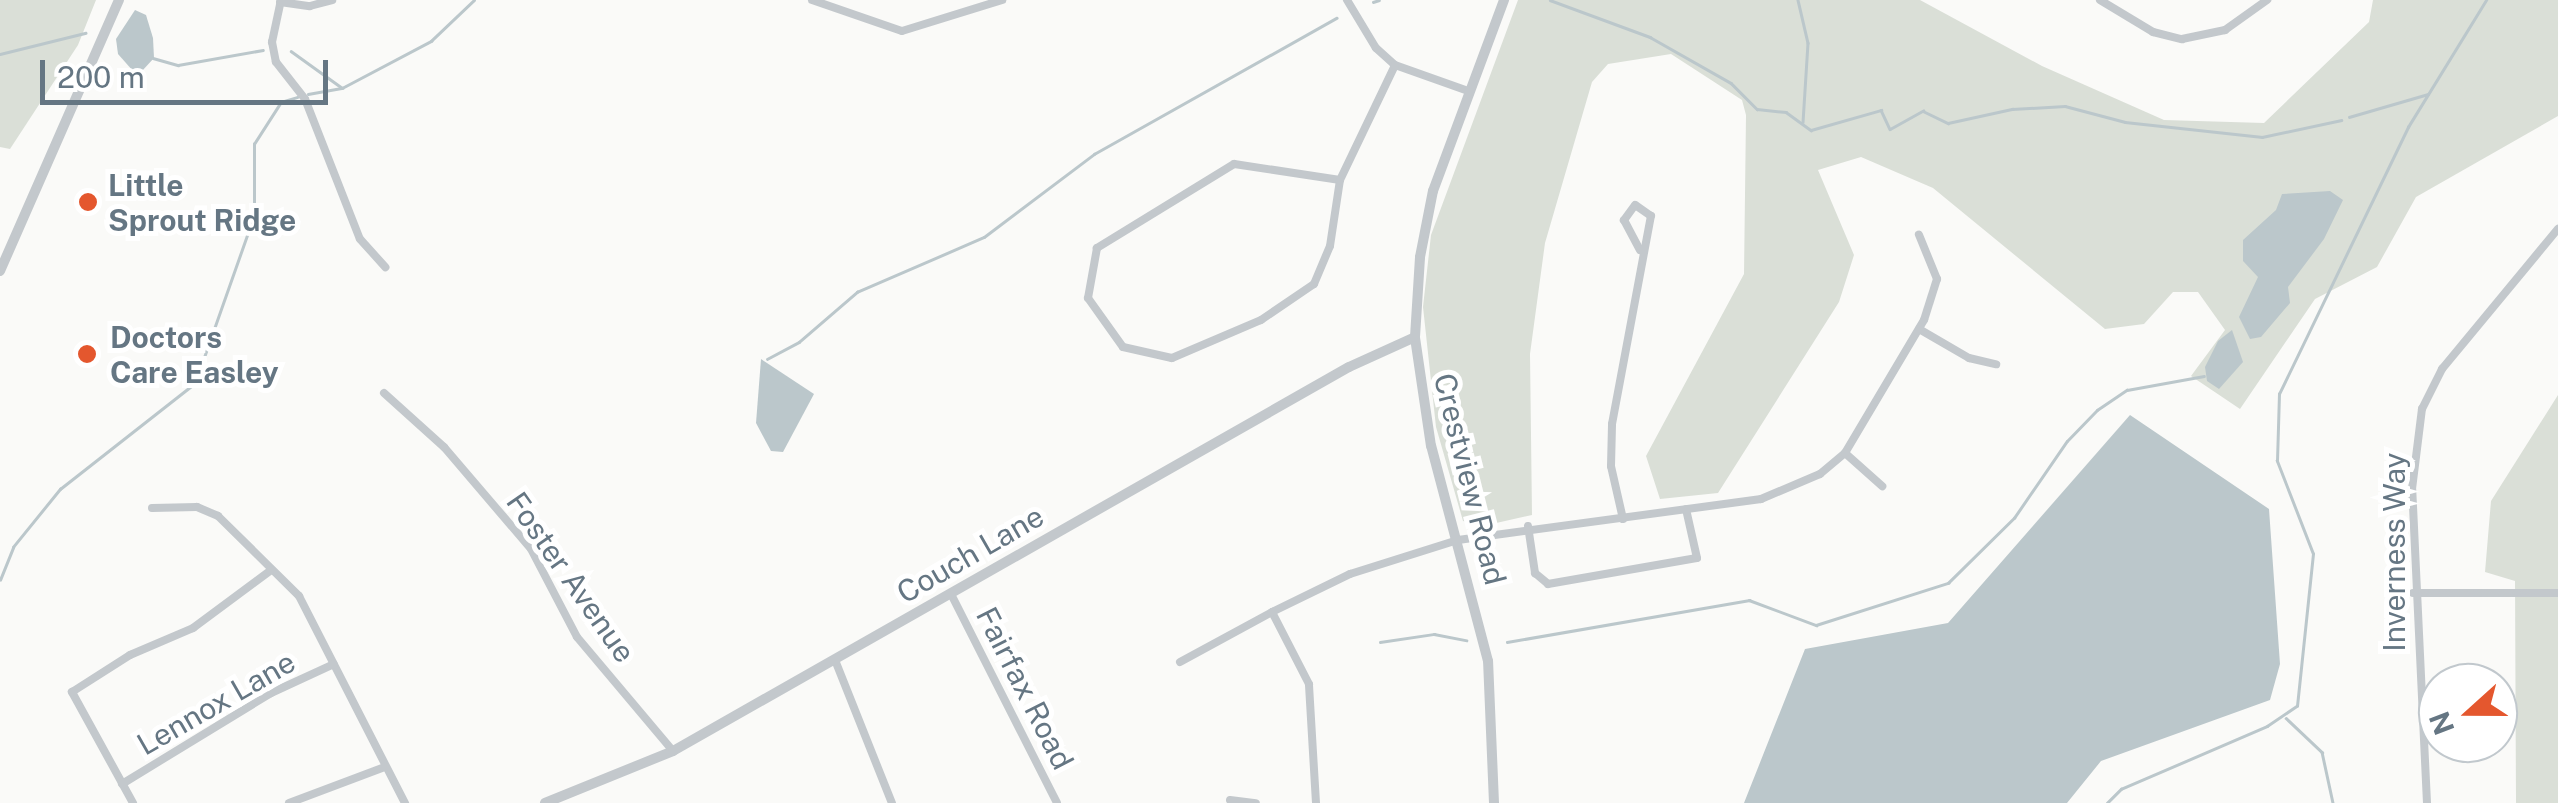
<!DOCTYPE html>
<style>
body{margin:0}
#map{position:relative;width:2558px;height:803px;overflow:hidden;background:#fafaf8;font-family:"Public Sans",sans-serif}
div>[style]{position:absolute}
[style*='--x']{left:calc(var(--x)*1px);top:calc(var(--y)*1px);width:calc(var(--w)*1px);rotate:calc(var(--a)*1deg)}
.green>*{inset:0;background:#dadfd7}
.water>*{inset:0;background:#bbc7cb}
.stream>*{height:2.5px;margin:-1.25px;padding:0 1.25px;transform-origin:1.25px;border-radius:1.25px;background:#bbc7cb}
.minor>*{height:8px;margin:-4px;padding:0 4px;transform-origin:4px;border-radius:4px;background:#c3c8cc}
.tertiary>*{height:10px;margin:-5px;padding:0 5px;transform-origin:5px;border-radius:5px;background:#c3c8cc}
.dots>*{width:28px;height:28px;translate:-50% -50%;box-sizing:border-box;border:5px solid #fff;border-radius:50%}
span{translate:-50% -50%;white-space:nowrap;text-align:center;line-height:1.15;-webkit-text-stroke:10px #fff;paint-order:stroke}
.poi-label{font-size:30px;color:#657683;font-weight:700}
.left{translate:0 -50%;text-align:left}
.street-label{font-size:30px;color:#657683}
.north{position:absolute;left:2418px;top:663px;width:100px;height:100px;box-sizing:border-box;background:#fff;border:2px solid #c1c8cd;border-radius:50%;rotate:249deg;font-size:28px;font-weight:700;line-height:40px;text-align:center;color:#657683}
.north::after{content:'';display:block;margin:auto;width:35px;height:45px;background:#e4572e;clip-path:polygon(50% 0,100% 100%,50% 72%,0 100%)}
.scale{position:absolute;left:40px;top:60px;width:288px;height:45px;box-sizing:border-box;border:5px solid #657683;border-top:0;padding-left:12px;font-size:30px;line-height:35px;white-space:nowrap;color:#657683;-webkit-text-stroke:8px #fff;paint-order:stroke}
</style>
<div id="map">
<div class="green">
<i style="clip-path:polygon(0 0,96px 0,78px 45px,10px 149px,0 147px)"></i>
<i style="clip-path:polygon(1518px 0,1920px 0,2042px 66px,2164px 120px,2264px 123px,2369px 22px,2373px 0,2558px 0,2558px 116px,2416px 197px,2377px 267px,2315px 299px,2240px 409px,2191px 376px,2225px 330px,2198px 292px,2173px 292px,2144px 324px,2105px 329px,1933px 188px,1861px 157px,1818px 170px,1854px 255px,1839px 302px,1718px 493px,1660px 499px,1646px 456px,1744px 274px,1746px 115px,1742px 100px,1671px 54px,1608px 64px,1592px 82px,1545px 243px,1530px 354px,1532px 515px,1483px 526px,1463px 521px,1436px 427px,1423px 307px,1431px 235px)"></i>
<i style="clip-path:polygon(2558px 395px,2558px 803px,2516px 803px,2515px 581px,2485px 572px,2491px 501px)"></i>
</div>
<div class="water">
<i style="clip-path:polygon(135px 10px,146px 15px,153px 38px,154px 58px,142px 71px,133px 71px,118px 54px,116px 39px)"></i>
<i style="clip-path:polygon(2330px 191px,2343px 200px,2324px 239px,2288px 287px,2290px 303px,2261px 337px,2250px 339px,2239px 317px,2258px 277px,2243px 261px,2243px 240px,2276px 210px,2282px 194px)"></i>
<i style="clip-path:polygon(2232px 330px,2243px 362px,2219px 389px,2207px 381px,2205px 367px,2218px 341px)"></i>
<i style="clip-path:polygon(761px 359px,814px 394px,783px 452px,771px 451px,756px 423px)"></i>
<i style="clip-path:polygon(2130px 415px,2269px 509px,2280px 664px,2270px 700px,2101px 761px,2067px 803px,1744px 803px,1805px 649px,1948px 623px)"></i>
</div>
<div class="stream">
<i style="--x:1550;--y:0;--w:107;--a:20.3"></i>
<i style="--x:1650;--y:37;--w:93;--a:29.6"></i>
<i style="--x:1731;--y:83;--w:37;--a:45"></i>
<i style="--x:1757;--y:109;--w:29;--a:6"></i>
<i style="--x:1786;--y:112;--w:31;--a:36"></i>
<i style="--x:1811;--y:130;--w:73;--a:-15.9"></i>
<i style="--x:1881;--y:110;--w:21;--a:65"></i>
<i style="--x:1890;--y:129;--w:38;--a:-29"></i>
<i style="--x:1923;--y:111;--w:28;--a:26"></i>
<i style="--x:1948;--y:123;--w:66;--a:-12.3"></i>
<i style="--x:2012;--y:109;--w:53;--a:-3.2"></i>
<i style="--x:2065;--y:106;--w:62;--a:14.9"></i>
<i style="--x:2125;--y:122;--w:138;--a:6.2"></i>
<i style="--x:2262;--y:137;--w:81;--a:-12.1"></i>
<i style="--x:1798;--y:0;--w:44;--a:76.9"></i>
<i style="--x:1808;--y:43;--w:79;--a:93.6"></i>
<i style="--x:1373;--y:2;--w:6;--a:-18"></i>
<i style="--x:291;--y:51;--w:62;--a:35.8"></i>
<i style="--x:0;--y:54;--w:88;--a:-13.9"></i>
<i style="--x:153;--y:58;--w:26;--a:16"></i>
<i style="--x:178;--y:65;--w:86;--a:-10"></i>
<i style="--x:308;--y:94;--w:35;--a:-10"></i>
<i style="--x:342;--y:88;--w:101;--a:-27.8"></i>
<i style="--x:431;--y:41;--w:59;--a:-43.6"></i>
<i style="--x:2349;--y:117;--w:82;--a:-16.2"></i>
<i style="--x:767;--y:359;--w:36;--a:-28"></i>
<i style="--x:799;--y:342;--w:77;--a:-40.8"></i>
<i style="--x:857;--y:292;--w:138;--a:-23.4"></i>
<i style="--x:984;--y:237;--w:138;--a:-37"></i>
<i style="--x:1094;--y:154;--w:278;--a:-29.3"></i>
<i style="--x:0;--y:580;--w:35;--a:-68"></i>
<i style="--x:13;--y:547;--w:75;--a:-51"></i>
<i style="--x:60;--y:489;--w:172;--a:-38.1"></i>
<i style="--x:195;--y:383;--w:178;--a:-70.6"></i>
<i style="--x:254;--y:215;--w:71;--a:-90"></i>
<i style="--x:254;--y:144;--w:50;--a:-57.3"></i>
<i style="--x:281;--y:102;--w:17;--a:-17"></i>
<i style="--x:1380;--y:642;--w:55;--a:-8.4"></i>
<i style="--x:1434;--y:634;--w:33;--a:11"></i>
<i style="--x:1507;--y:642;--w:246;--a:-9.8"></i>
<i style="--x:1749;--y:600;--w:72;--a:20.5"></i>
<i style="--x:1816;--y:625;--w:139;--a:-17.7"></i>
<i style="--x:1948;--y:583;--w:93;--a:-44.6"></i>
<i style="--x:2014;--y:518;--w:93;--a:-55.5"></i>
<i style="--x:2067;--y:441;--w:43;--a:-45.9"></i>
<i style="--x:2097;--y:410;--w:36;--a:-34"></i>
<i style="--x:2127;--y:390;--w:78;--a:-10.3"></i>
<i style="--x:2286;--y:718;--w:50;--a:43.4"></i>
<i style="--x:2322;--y:752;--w:52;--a:77.8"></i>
<i style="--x:2107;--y:803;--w:20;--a:-45"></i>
<i style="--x:2121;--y:789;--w:159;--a:-23.3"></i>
<i style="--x:2267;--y:726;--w:36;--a:-34"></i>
<i style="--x:2297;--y:706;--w:153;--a:-84"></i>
<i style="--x:2313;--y:554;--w:100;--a:-111.2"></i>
<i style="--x:2277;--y:461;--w:67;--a:-88.3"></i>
<i style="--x:2279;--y:394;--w:297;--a:-64.2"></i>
<i style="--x:2408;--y:127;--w:149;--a:-58.4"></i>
</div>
<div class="minor">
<i style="--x:281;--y:0;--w:43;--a:102.1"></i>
<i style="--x:272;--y:42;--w:20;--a:79"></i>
<i style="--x:276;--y:62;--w:47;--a:51.9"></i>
<i style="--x:305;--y:99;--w:150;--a:68.6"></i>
<i style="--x:360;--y:239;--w:38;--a:48"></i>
<i style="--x:812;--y:0;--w:95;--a:19"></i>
<i style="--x:902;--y:31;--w:105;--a:-17.2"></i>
<i style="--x:1347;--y:0;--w:56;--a:58.9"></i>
<i style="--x:1376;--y:48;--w:25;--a:42"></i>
<i style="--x:1395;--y:65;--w:77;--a:19.6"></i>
<i style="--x:2100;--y:0;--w:62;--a:31.1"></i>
<i style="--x:2153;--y:32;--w:30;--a:14"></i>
<i style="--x:2182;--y:39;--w:44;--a:-11.8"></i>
<i style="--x:2225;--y:30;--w:52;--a:-35.5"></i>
<i style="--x:280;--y:2;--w:30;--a:8"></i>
<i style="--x:310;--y:6;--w:23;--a:-15"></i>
<i style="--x:1340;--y:180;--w:107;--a:-171.4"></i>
<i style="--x:1234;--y:164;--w:161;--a:148.5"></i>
<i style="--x:1097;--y:248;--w:51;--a:100.2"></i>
<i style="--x:1088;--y:298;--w:60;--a:54.5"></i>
<i style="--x:1123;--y:347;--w:50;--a:12.7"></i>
<i style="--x:1172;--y:358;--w:97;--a:-23.1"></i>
<i style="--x:1261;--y:320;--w:64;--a:-34.2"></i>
<i style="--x:1314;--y:284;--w:41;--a:-67.2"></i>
<i style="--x:1330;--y:246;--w:67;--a:-81.4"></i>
<i style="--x:1340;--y:180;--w:127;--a:-64.4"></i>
<i style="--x:1919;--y:329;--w:58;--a:30.1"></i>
<i style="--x:1969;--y:358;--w:28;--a:13"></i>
<i style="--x:384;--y:393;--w:81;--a:42"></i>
<i style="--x:444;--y:447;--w:134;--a:49.5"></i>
<i style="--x:531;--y:549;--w:99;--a:62.4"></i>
<i style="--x:577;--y:637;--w:149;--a:49.9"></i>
<i style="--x:1845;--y:453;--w:50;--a:41.7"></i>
<i style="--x:152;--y:508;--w:45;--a:-1.3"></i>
<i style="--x:197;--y:507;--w:23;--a:23"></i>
<i style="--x:218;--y:516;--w:114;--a:44.6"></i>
<i style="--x:299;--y:596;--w:233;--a:62.9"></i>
<i style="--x:1623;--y:519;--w:54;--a:-102.8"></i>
<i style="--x:1611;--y:466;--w:42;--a:-88.6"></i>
<i style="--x:1612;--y:424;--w:212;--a:-79.4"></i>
<i style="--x:1651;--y:216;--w:19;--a:-145"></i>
<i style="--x:1635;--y:205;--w:19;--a:126"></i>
<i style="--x:1624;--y:220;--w:34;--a:62"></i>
<i style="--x:1528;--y:526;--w:48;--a:81.5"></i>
<i style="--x:1535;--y:573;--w:17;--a:40"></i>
<i style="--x:1548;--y:584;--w:151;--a:-9.9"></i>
<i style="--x:1697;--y:558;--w:50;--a:-102.7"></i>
<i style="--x:2413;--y:593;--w:145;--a:0"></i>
<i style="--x:951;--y:594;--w:234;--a:63.1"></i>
<i style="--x:835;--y:660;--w:154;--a:68.3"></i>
<i style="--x:1180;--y:662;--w:105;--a:-28.5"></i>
<i style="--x:122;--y:784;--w:175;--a:-31.4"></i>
<i style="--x:271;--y:693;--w:69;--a:-24.7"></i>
<i style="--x:1230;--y:800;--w:26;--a:7"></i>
<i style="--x:133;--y:803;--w:127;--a:-118.8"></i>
<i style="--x:72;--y:692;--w:69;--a:-32.5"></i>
<i style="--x:130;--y:655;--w:69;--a:-23.2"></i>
<i style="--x:193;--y:628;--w:97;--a:-36.6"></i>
<i style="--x:289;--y:803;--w:103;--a:-20.6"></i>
<i style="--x:1316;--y:803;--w:119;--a:-93.4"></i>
<i style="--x:1309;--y:684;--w:81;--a:-117.2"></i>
<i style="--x:1272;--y:612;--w:87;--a:-26"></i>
<i style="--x:1350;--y:574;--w:113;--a:-17.5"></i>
<i style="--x:1458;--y:540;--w:306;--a:-7.7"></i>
<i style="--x:1761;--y:499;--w:64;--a:-23"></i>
<i style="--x:1820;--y:474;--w:33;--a:-40"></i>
<i style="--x:1845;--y:453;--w:155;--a:-59.3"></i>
<i style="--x:1924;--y:320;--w:43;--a:-72.4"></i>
<i style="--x:1937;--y:279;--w:48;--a:-112.2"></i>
<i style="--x:2427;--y:803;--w:314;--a:-92.7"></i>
<i style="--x:2412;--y:489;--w:81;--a:-82.9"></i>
<i style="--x:2422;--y:409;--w:45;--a:-63.4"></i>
<i style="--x:2442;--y:369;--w:182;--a:-50.4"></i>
</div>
<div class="tertiary">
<i style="--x:0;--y:271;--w:296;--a:-66.3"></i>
<i style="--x:545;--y:803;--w:138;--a:-22.1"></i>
<i style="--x:673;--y:751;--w:777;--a:-29.6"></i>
<i style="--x:1349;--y:367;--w:72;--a:-24.4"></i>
<i style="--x:1494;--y:803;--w:142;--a:-92.4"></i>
<i style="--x:1488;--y:661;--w:222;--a:-104.8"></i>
<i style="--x:1431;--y:446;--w:110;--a:-98.4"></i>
<i style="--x:1415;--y:337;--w:80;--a:-86.4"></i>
<i style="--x:1420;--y:257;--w:67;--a:-78.9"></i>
<i style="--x:1433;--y:191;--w:204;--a:-69.6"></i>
</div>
<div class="dots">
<i style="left:88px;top:202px;background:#e4572e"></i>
<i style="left:87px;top:354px;background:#e4572e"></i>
</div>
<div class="poi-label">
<span class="left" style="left:108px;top:202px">Little<br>Sprout Ridge</span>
<span class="left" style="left:110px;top:354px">Doctors<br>Care Easley</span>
</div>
<div class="street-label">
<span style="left:1470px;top:479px;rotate:76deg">Crestview Road</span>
<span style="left:2394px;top:552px;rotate:-90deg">Inverness Way</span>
<span style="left:970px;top:554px;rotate:-30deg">Couch Lane</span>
<span style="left:571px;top:577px;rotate:55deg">Foster Avenue</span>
<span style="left:1025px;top:688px;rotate:63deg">Fairfax Road</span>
<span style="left:216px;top:703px;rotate:-30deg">Lennox Lane</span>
</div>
<div class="north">N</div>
<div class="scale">200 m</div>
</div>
